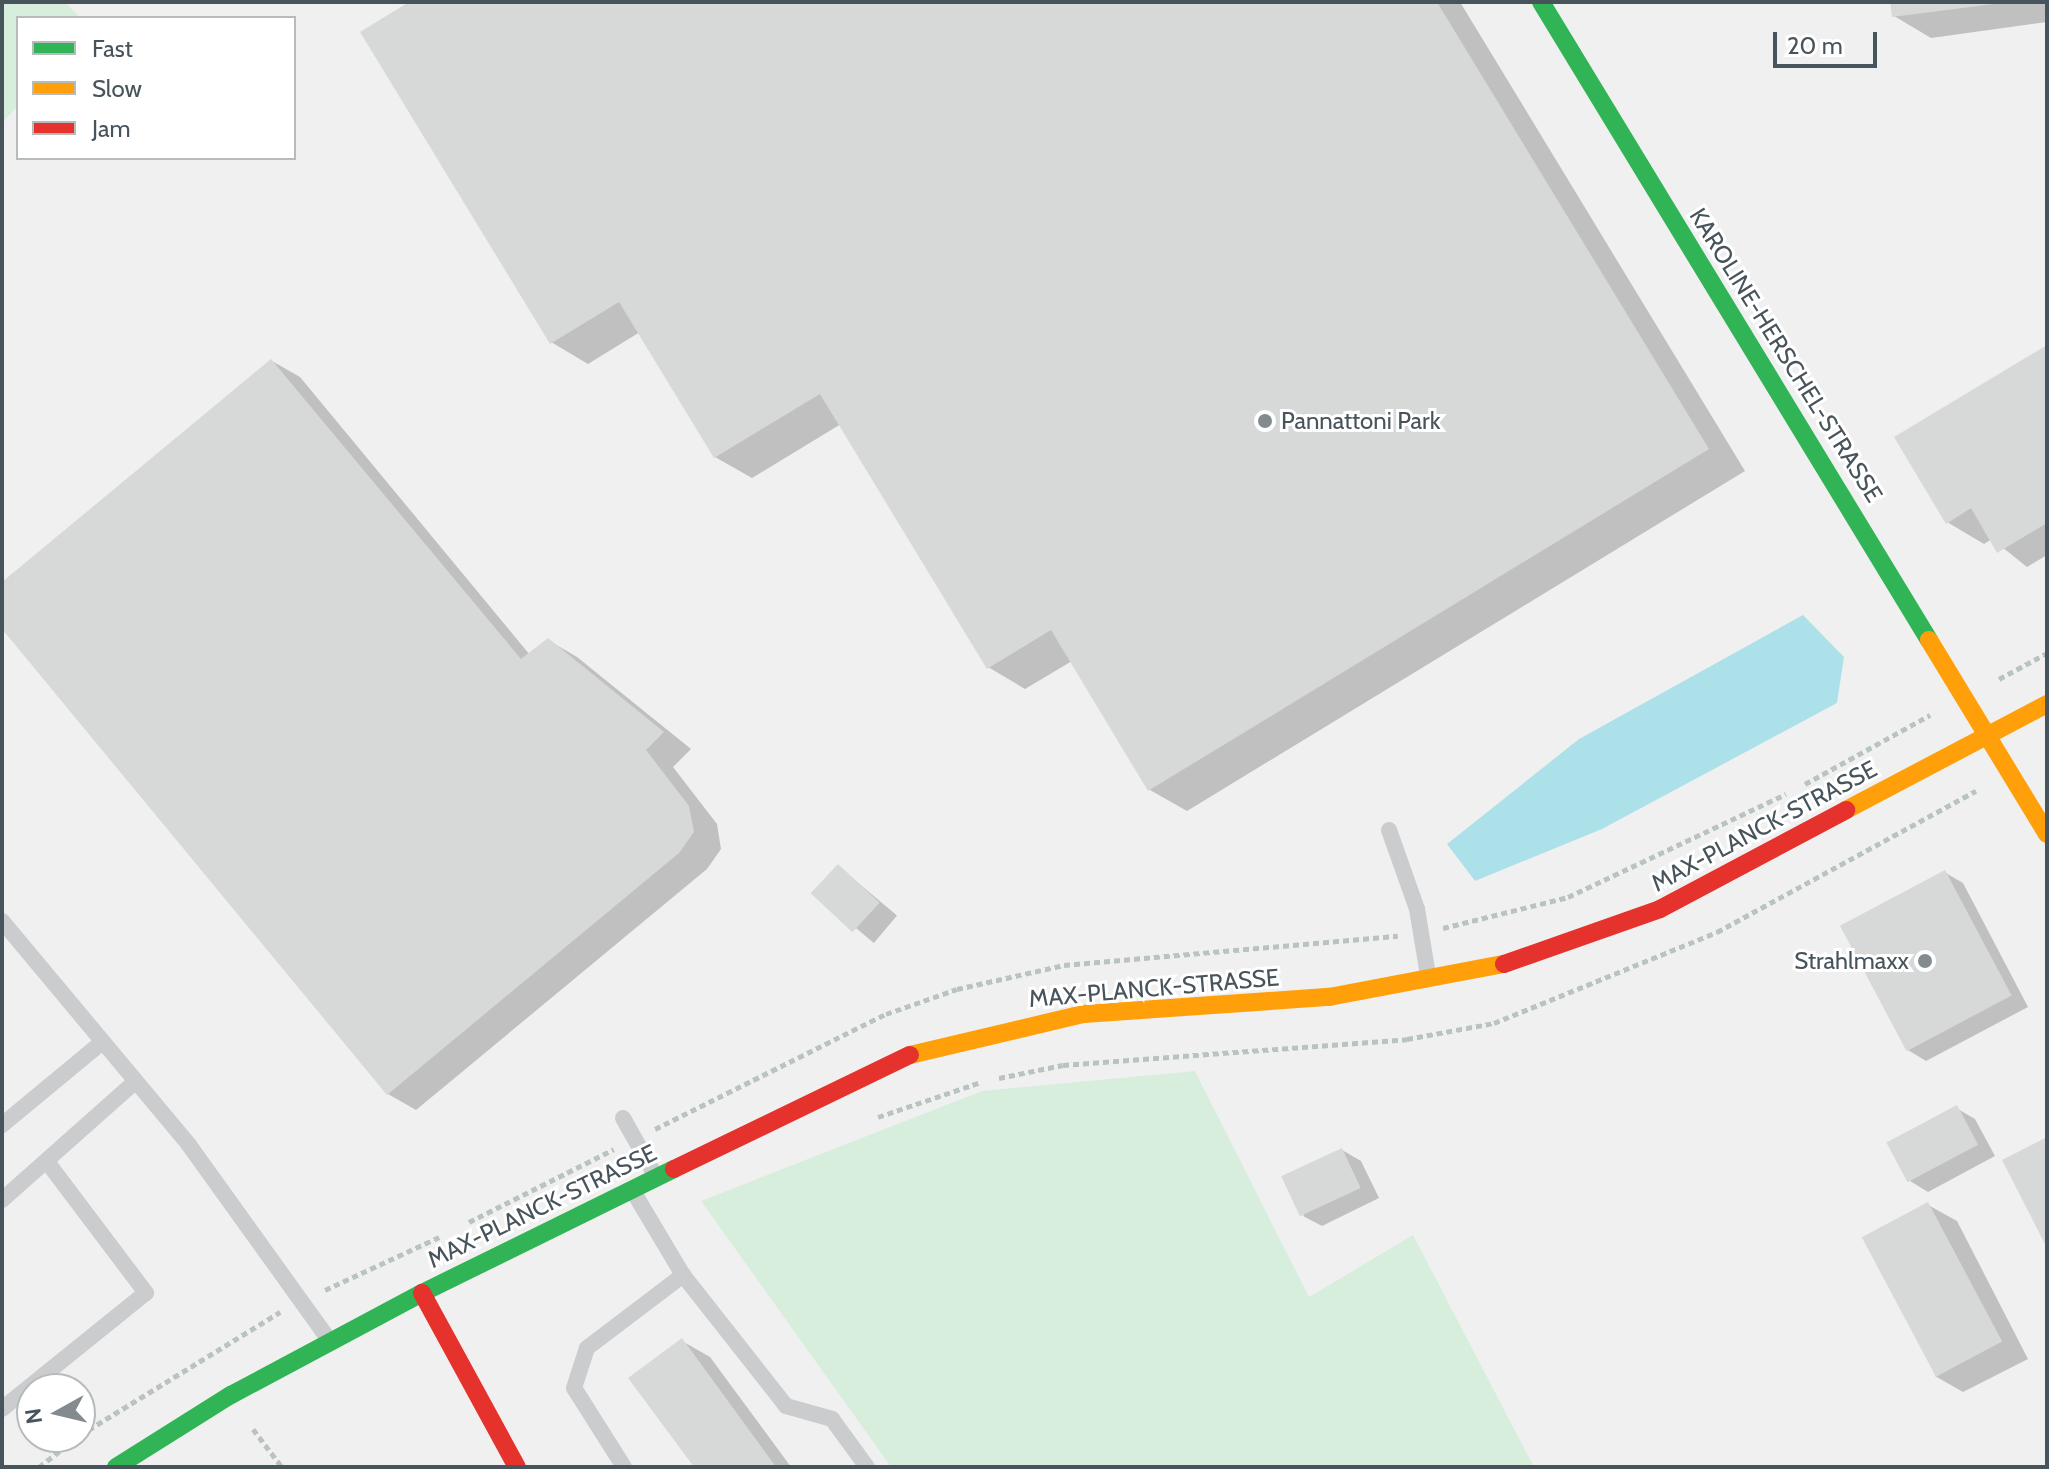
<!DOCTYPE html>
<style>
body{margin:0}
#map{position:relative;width:2049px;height:1469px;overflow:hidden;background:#f1f0f0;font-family:Cabin,sans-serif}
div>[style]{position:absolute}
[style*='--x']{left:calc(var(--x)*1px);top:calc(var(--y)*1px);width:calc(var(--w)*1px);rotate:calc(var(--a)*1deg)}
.green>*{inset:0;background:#d7eedd}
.water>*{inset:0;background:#ade1e9}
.shadow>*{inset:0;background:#0003;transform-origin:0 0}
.building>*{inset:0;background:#d7d8d8;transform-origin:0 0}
.path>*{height:5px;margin-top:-2.5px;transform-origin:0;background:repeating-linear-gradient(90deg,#b9c3c0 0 6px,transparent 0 10px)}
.lane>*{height:16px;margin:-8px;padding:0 8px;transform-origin:8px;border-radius:8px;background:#caccce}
.fast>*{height:18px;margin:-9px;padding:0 9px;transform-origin:9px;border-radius:9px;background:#30b455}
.slow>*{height:18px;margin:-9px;padding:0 9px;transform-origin:9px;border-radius:9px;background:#ff9f0a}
.jam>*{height:18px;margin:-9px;padding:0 9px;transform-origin:9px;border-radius:9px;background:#e5322d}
.dots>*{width:22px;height:22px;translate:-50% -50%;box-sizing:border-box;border:4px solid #fff;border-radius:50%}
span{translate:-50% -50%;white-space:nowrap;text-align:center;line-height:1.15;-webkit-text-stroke:6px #fff;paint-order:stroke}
.street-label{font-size:24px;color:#48545b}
.poi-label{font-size:24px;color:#48545b}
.left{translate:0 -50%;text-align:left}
.right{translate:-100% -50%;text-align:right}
.frame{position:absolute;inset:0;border:4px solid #48545b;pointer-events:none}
.legend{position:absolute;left:16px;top:16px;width:280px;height:144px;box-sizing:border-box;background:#fff;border:2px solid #b6bbbd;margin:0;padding:10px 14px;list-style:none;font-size:24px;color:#48545b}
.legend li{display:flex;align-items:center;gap:16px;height:40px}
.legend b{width:40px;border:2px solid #b6bbbd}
.north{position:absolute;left:16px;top:1373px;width:80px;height:80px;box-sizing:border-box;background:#fff;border:2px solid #b6bbbd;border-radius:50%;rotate:262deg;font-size:22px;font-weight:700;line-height:32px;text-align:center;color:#48545b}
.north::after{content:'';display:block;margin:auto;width:28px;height:36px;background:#838b8f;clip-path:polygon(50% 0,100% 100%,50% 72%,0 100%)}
.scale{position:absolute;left:1773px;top:32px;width:104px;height:36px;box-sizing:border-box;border:4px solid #48545b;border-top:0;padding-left:10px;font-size:24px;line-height:28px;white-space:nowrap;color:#48545b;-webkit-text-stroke:6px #fff;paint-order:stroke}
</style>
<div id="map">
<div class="green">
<i style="clip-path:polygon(2px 2px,65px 2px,81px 18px,18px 18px,18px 105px,2px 124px)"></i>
<i style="clip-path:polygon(1195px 1071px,1309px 1297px,1413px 1235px,1534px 1467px,891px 1467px,701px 1201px,982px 1091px)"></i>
</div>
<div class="water">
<i style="clip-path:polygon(1803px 615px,1844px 657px,1837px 703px,1602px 829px,1475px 881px,1447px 844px,1579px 739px)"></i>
</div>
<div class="shadow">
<i style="clip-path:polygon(413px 2px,1460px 2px,1745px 471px,1187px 811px,1150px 790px,1072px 661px,1025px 689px,988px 667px,841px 424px,752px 478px,715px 457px,640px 332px,588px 364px,551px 342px)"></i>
<i style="clip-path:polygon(1892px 2px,2047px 2px,2047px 22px,1931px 38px,1894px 16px)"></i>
<i style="clip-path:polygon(2047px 348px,2047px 555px,2027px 567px,1992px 539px,1984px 544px,1947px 522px)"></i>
<i style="clip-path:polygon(272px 361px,300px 377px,530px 655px,548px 640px,577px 657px,691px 749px,673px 767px,717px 824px,721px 849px,707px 869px,416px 1110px,388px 1094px,2px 626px,2px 585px)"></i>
<i style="left:838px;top:866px;width:77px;height:36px;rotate:40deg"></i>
<i style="clip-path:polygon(1944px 872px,1963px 883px,2028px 1007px,1926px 1061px,1908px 1050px)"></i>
<i style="clip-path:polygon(1956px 1108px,1975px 1119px,1995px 1156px,1928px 1192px,1910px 1181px)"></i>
<i style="clip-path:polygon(1342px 1150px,1361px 1161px,1379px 1198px,1322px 1226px,1303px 1216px)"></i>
<i style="clip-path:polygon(1928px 1205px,1957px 1221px,2028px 1359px,1963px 1392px,1935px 1376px)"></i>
<i style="clip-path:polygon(682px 1341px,710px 1357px,791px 1467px,696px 1467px)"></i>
</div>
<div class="building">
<i style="clip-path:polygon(409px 2px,1437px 2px,1709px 449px,1148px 791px,1051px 630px,987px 669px,820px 394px,714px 458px,619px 302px,550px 344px,360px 32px)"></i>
<i style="clip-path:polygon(1890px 2px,1994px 2px,1994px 4px,1892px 17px)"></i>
<i style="clip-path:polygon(2047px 345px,2047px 523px,1997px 553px,1971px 508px,1946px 524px,1894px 437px)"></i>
<i style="clip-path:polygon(271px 359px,521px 659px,548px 638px,664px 732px,646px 750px,689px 806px,694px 832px,679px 853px,387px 1095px,2px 629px,2px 582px)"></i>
<i style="left:838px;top:864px;width:57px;height:40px;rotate:43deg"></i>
<i style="left:1945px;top:870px;width:142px;height:119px;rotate:62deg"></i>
<i style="left:1957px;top:1105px;width:45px;height:80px;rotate:62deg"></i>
<i style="clip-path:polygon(2047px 1137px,2047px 1248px,2002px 1160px)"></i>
<i style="left:1342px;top:1148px;width:44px;height:67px;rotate:65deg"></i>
<i style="left:1928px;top:1202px;width:158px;height:75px;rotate:62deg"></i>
<i style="clip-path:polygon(682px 1338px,776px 1467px,694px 1467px,628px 1378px)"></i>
</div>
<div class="path">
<i style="--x:1999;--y:679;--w:55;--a:-28.4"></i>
<i style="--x:1805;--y:784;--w:143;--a:-28.9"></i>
<i style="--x:1443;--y:928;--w:129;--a:-13.9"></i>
<i style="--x:1568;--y:897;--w:241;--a:-25.3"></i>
<i style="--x:999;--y:1078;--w:65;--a:-11.5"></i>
<i style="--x:1063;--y:1065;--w:345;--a:-4.3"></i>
<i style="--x:1407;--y:1039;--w:88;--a:-10.4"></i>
<i style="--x:1494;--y:1023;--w:241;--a:-22.2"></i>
<i style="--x:1717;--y:932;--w:295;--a:-28.6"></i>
<i style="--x:878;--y:1117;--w:106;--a:-18.8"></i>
<i style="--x:655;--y:1129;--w:258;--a:-26.5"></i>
<i style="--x:886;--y:1014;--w:75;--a:-19.4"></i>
<i style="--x:957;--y:989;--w:110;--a:-12.6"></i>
<i style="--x:1064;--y:965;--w:335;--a:-5"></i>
<i style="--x:469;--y:1222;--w:162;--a:-26.7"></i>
<i style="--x:325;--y:1290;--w:126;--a:-24.9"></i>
<i style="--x:253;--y:1429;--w:48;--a:52.7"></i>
<i style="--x:80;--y:1435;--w:235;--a:-31.6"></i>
<i style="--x:39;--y:1467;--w:49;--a:-37.6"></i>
</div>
<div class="lane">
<i style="--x:1389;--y:830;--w:84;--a:70.5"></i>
<i style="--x:1417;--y:909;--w:67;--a:80.5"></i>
<i style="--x:2;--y:921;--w:292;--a:50.1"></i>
<i style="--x:189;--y:1145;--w:241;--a:54.3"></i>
<i style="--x:623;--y:1118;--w:65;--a:60.7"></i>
<i style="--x:2;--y:1125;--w:129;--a:-39.6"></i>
<i style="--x:2;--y:1200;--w:178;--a:-41.6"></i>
<i style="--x:683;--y:1275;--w:167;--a:51.8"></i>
<i style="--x:786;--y:1406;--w:48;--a:15.8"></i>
<i style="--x:832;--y:1419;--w:59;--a:53.9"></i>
<i style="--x:2;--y:1409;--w:185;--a:-38.9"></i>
<i style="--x:146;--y:1293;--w:163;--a:-127"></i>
<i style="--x:624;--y:1467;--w:93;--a:-122.3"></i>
<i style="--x:574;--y:1388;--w:42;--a:-72"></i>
<i style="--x:587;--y:1348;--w:121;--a:-37.2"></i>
<i style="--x:683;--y:1275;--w:98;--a:-120.8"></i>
</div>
<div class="fast">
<i style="--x:1541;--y:2;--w:747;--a:58.69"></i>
<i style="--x:116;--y:1467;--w:136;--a:-32.1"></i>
<i style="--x:231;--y:1395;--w:217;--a:-28.1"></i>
<i style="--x:422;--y:1293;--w:281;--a:-26.2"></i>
</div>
<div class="slow">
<i style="--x:1929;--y:640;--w:227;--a:58.7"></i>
<i style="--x:1846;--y:810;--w:227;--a:-27.8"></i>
<i style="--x:910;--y:1055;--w:179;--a:-13.3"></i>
<i style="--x:1084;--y:1014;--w:246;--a:-4"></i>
<i style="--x:1329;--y:997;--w:178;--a:-10.7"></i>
</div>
<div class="jam">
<i style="--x:1504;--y:964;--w:165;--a:-19.4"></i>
<i style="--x:1660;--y:909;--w:211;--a:-28"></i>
<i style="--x:674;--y:1169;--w:262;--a:-25.8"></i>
<i style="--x:422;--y:1293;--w:198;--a:61.4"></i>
</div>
<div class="dots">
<i style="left:1265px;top:421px;background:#838b8f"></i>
<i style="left:1925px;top:961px;background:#838b8f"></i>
</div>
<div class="street-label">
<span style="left:1786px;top:355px;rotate:58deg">KAROLINE-HERSCHEL-STRASSE</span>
<span style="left:1764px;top:826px;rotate:-28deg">MAX-PLANCK-STRASSE</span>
<span style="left:1154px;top:988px;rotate:-5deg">MAX-PLANCK-STRASSE</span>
<span style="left:542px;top:1206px;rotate:-26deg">MAX-PLANCK-STRASSE</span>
</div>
<div class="poi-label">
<span class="left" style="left:1281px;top:421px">Pannattoni Park</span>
<span class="right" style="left:1909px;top:961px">Strahlmaxx</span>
</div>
<div class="frame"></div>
<ul class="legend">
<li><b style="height:10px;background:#30b455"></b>Fast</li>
<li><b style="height:10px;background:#ff9f0a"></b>Slow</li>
<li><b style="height:10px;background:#e5322d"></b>Jam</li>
</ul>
<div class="north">N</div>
<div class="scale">20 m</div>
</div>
